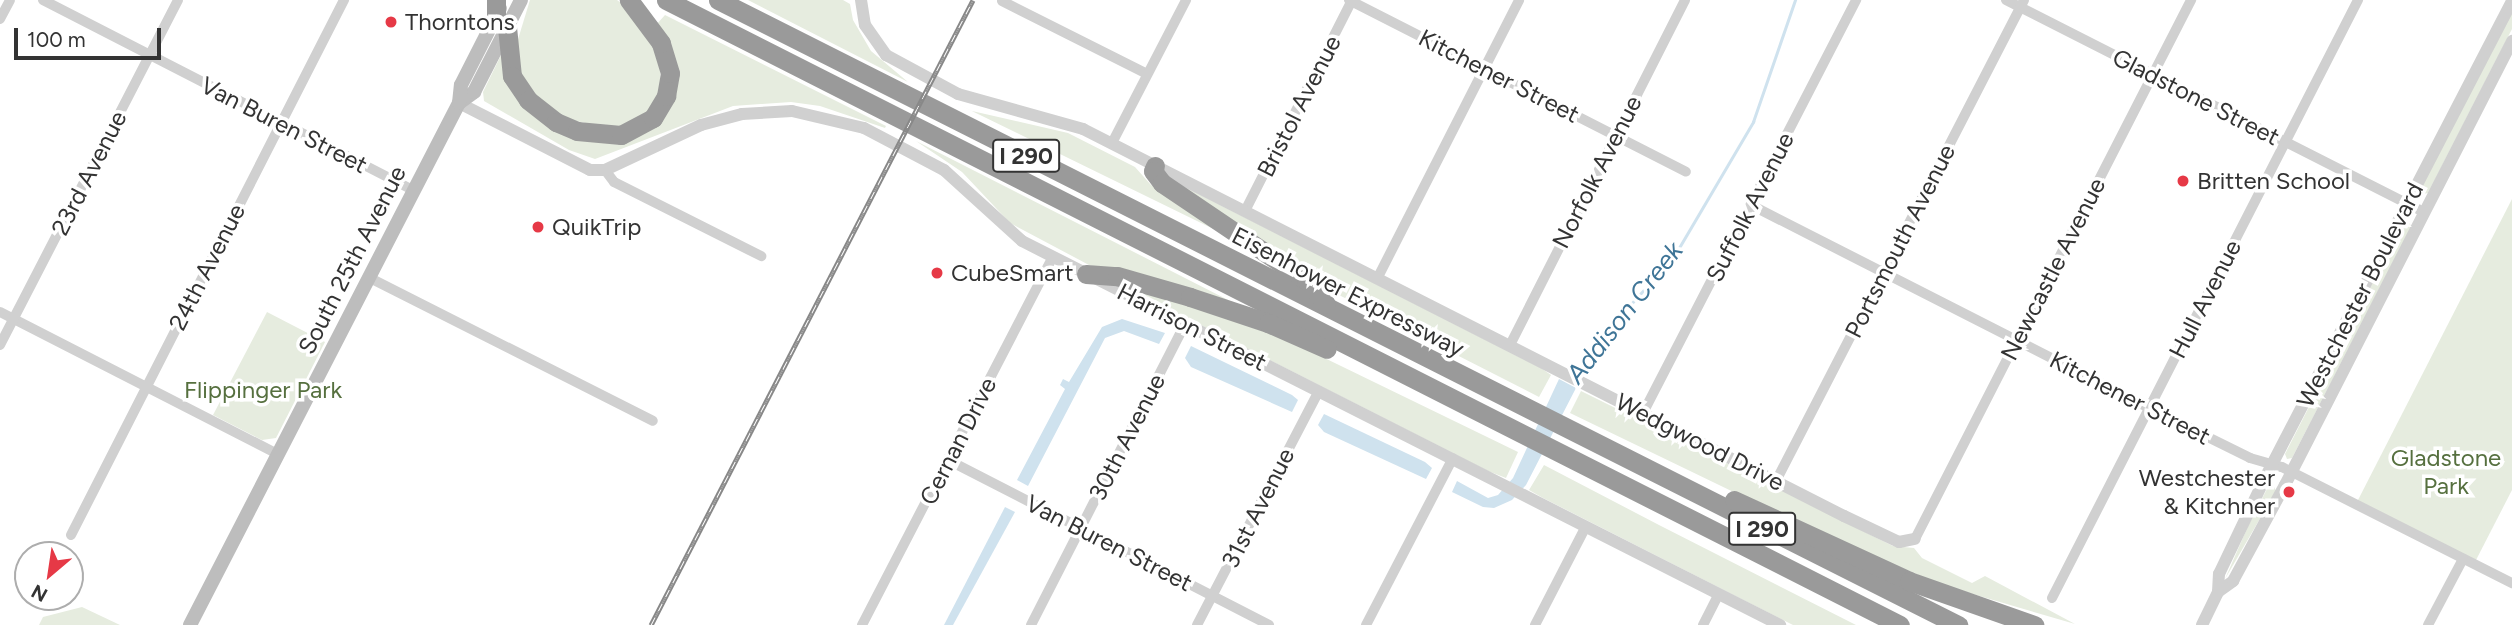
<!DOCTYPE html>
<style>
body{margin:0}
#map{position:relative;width:2512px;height:625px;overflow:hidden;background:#fff;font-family:Figtree,sans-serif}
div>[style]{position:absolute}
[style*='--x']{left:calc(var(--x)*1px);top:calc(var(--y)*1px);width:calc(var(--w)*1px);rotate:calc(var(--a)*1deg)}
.green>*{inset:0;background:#e6ecdf}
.water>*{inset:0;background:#cfe2ee}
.stream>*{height:2.5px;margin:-1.25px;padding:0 1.25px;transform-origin:1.25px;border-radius:1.25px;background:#cfe2ee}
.minor>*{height:10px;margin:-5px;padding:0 5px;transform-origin:5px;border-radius:5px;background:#d0d0d0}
.tertiary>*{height:12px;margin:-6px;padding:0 6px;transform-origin:6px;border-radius:6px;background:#d0d0d0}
.secondary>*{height:14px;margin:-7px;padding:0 7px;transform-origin:7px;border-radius:7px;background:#bdbdbd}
.motorway>*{height:19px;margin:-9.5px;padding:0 9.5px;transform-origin:9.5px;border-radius:9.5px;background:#9a9a9a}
.rail>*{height:5px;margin-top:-2.5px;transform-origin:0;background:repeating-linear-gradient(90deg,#fff 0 8px,#888 0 16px);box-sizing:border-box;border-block:2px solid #888}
.dots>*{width:19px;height:19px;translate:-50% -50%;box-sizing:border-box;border:4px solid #fff;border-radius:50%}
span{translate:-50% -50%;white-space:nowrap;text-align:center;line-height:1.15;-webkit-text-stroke:7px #fff;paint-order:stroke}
.shield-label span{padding:2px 5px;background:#fff;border:2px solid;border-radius:5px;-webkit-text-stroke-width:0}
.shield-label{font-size:23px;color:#333;font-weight:700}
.poi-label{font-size:24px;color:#333}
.left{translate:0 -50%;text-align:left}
.right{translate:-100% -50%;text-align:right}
.street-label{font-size:24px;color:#333}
.park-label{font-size:24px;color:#56703f}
.water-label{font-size:26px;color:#3f7597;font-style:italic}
.north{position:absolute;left:14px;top:541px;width:70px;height:70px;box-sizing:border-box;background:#fff;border:2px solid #adadad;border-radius:50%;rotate:209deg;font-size:19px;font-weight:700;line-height:28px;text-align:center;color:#333}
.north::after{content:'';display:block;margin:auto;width:24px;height:32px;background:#e63946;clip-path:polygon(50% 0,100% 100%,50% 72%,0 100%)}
.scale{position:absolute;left:14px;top:28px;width:147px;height:32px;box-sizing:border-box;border:4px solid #333;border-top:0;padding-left:9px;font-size:21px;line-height:24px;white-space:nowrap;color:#333;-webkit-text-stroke:5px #fff;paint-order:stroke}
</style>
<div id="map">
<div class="green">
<i style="clip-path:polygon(530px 0,617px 0,624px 5px,655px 48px,660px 65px,661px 90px,651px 110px,615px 129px,566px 119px,537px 98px,512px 59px)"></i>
<i style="clip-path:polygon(748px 0,843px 0,850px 4px,853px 20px,871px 51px,908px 82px)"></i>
<i style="clip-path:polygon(2512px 11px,2512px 29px,2428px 193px,2423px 194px,2420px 190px)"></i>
<i style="clip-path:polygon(665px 15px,886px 126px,885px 128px,820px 106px,791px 102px,733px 106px,595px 159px,569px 150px,484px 101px,483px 92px,504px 49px,506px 71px,582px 138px,665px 112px,656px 25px)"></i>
<i style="clip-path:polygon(939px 95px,972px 111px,1068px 133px,1135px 167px,1151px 185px,1242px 243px)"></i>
<i style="clip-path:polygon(916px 141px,1236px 304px,1089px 265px,1010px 223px,962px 172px)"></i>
<i style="clip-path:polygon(1165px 177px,1541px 368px,1551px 375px,1539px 397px,1337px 294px)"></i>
<i style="clip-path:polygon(2512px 199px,2512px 490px,2475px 562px,2357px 502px)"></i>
<i style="clip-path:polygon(2409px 221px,2411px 227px,2292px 458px,2287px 459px,2285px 454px,2403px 223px)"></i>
<i style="clip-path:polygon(1120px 284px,1242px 318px,1518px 452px,1506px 478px,1488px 471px)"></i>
<i style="clip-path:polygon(267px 312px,325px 342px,276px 438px,262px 440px,213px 415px)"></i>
<i style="clip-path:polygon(1581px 391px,1893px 546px,1914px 548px,1922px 558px,1972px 583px,1985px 576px,2075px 624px,1942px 585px,1806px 527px,1570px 413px)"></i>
<i style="clip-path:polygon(1544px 465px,1659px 525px,1856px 625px,1793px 625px,1543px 498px,1529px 490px)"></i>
<i style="clip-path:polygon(2273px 485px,2276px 491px,2225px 579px,2249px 524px,2268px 487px)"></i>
<i style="clip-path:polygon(82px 607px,120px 625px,39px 625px,43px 617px)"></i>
</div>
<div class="water">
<i style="clip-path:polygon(1122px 319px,1165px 333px,1159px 344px,1124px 331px,1105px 338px,1028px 486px,1017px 480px,1065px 389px,1060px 385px,1063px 379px,1069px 382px,1102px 327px)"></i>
<i style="clip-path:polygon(1191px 346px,1292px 395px,1298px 400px,1292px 412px,1191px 367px,1185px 358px)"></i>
<i style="clip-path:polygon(1559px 379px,1576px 388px,1526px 485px,1512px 500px,1494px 508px,1483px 507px,1452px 492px,1457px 481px,1488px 498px,1498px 495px,1513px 478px)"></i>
<i style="clip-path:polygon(1324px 414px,1425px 462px,1432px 468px,1426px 479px,1324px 432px,1318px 425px)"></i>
<i style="clip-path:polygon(1005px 507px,1015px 512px,953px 625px,944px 625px)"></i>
</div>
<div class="stream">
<i style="--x:1574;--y:375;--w:59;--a:-53.3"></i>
<i style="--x:1609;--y:328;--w:95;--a:-47.6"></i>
<i style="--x:1673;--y:258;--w:158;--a:-59.5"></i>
<i style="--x:1753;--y:122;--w:129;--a:-71"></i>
</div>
<div class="minor">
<i style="--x:43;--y:0;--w:416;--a:27.2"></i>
<i style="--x:1349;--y:0;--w:378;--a:27"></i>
<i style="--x:2006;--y:0;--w:469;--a:26.9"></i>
<i style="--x:1002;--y:1;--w:162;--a:26.7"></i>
<i style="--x:0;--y:19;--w:21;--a:-62"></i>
<i style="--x:1112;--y:143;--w:161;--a:-62.6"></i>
<i style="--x:605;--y:170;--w:15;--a:53"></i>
<i style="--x:614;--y:182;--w:165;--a:26.7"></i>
<i style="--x:1751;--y:205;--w:447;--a:27"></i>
<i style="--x:2149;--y:408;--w:113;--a:26.3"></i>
<i style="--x:2250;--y:458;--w:33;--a:16"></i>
<i style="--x:2282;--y:467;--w:258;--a:26.8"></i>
<i style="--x:1245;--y:211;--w:237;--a:-63.1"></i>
<i style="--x:368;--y:277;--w:319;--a:26.8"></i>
<i style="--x:1377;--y:279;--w:313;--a:-63"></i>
<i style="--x:0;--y:312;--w:312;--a:27.1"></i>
<i style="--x:0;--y:345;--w:388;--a:-62.7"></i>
<i style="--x:1510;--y:345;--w:387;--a:-63.1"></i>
<i style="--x:1643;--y:413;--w:465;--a:-62.7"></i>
<i style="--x:948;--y:460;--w:361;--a:27.2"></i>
<i style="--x:1776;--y:481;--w:541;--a:-62.72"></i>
<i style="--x:71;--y:535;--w:601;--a:-62.97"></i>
<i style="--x:1915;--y:539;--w:606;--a:-62.88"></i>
<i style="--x:2052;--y:598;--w:672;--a:-62.9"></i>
<i style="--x:862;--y:625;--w:415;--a:-62.6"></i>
<i style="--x:1031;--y:625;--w:338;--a:-62.9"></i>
<i style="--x:1197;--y:625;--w:264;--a:-62.5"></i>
<i style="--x:1366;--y:625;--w:188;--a:-62.5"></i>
<i style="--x:1535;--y:625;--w:111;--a:-62.7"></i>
<i style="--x:1703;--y:625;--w:35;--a:-63"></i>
<i style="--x:2428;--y:625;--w:75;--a:-62.1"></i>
</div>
<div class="tertiary">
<i style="--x:861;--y:0;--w:25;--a:81"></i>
<i style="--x:865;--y:25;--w:37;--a:55"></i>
<i style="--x:886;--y:55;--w:82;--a:28.4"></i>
<i style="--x:958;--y:94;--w:130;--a:15.6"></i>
<i style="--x:1083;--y:129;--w:854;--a:26.96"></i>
<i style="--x:1844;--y:516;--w:61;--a:25.3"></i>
<i style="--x:1899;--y:542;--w:16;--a:-11"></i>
<i style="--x:459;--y:103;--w:147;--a:27.1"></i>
<i style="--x:590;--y:170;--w:15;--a:0"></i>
<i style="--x:605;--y:170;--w:106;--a:-25.1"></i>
<i style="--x:701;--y:125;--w:42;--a:-15"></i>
<i style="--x:742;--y:114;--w:50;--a:-3.4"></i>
<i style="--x:792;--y:111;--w:74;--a:13.3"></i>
<i style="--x:864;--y:128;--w:90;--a:27.7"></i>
<i style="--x:944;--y:170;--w:105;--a:42.3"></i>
<i style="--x:1022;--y:241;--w:850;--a:26.87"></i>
<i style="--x:2218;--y:592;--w:19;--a:-36"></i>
<i style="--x:2233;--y:581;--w:109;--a:-61.6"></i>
<i style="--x:2285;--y:485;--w:499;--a:-62.9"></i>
<i style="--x:2202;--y:625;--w:37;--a:-64"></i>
<i style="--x:2218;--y:592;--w:18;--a:-87"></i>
<i style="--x:2219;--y:574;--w:106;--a:-64.4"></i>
<i style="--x:2265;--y:478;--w:537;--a:-62.62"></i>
</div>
<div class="secondary">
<i style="--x:459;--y:103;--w:19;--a:-36"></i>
<i style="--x:474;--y:92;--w:103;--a:-62.9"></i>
<i style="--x:190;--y:625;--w:587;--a:-62.74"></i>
<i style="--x:459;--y:103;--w:18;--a:-84"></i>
<i style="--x:461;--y:85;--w:86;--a:-63.1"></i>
</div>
<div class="motorway">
<i style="--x:496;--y:0;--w:16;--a:90"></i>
<i style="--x:666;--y:0;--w:1383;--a:26.86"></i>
<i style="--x:718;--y:0;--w:1389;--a:26.75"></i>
<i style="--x:507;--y:27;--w:49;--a:84.2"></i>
<i style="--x:512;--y:76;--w:29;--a:56"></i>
<i style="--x:528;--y:100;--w:36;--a:38"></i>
<i style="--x:556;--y:122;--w:23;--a:23"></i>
<i style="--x:577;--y:131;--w:44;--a:5.2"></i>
<i style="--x:621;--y:135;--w:36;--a:-28"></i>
<i style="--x:653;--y:118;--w:26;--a:-59"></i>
<i style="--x:666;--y:96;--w:23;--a:-80"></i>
<i style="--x:670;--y:73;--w:31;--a:-107"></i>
<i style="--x:661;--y:43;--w:54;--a:-126.7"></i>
<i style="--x:1155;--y:166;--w:5;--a:112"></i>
<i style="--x:1153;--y:171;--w:15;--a:53"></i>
<i style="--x:1162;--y:183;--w:174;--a:34"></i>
<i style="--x:1306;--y:280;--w:31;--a:50"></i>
<i style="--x:1086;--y:274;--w:31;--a:4"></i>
<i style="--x:1117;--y:276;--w:76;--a:16"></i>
<i style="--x:1190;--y:297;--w:82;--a:18.4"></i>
<i style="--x:1268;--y:323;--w:64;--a:23.8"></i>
<i style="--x:1734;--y:500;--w:193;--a:24.8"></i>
<i style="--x:1909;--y:581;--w:133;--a:19.4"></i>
</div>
<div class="rail">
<i style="--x:651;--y:625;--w:703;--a:-62.74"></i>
</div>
<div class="dots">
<i style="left:391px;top:22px;background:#e63946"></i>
<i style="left:2183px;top:181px;background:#e63946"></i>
<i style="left:538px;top:227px;background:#e63946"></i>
<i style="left:937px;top:273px;background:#e63946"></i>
<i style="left:2289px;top:492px;background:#e63946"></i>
</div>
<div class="shield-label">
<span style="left:1026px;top:156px">I 290</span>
<span style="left:1762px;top:529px">I 290</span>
</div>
<div class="poi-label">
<span class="left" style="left:405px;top:22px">Thorntons</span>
<span class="left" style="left:2197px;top:181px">Britten School</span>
<span class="left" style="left:552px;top:227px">QuikTrip</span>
<span class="left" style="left:951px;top:273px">CubeSmart</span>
<span class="right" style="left:2275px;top:492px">Westchester<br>&amp; Kitchner</span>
</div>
<div class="street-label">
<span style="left:1499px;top:76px;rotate:27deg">Kitchener Street</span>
<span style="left:2196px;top:97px;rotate:27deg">Gladstone Street</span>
<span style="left:1299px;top:106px;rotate:-63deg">Bristol Avenue</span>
<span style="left:284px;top:125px;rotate:27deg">Van Buren Street</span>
<span style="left:1597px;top:172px;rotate:-63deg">Norfolk Avenue</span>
<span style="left:89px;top:173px;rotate:-63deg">23rd Avenue</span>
<span style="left:1750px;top:207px;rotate:-63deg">Suffolk Avenue</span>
<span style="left:1900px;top:241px;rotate:-63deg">Portsmouth Avenue</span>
<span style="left:352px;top:260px;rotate:-63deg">South 25th Avenue</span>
<span style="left:207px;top:267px;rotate:-63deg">24th Avenue</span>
<span style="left:2053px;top:269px;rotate:-63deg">Newcastle Avenue</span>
<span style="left:1348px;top:292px;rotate:27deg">Eisenhower Expressway</span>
<span style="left:2360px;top:295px;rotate:-63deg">Westchester Boulevard</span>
<span style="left:2205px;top:299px;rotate:-63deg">Hull Avenue</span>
<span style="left:1192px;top:327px;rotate:27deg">Harrison Street</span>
<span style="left:2130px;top:398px;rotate:27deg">Kitchener Street</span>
<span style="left:1127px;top:437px;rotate:-63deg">30th Avenue</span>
<span style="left:958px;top:441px;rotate:-63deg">Cernan Drive</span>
<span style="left:1700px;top:442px;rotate:27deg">Wedgwood Drive</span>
<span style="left:1258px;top:508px;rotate:-63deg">31st Avenue</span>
<span style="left:1109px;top:543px;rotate:27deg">Van Buren Street</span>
</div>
<div class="park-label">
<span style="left:263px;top:390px">Flippinger Park</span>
<span style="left:2446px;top:472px">Gladstone<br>Park</span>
</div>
<div class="water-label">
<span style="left:1625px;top:313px;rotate:-52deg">Addison Creek</span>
</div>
<div class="north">N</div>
<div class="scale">100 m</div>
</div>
